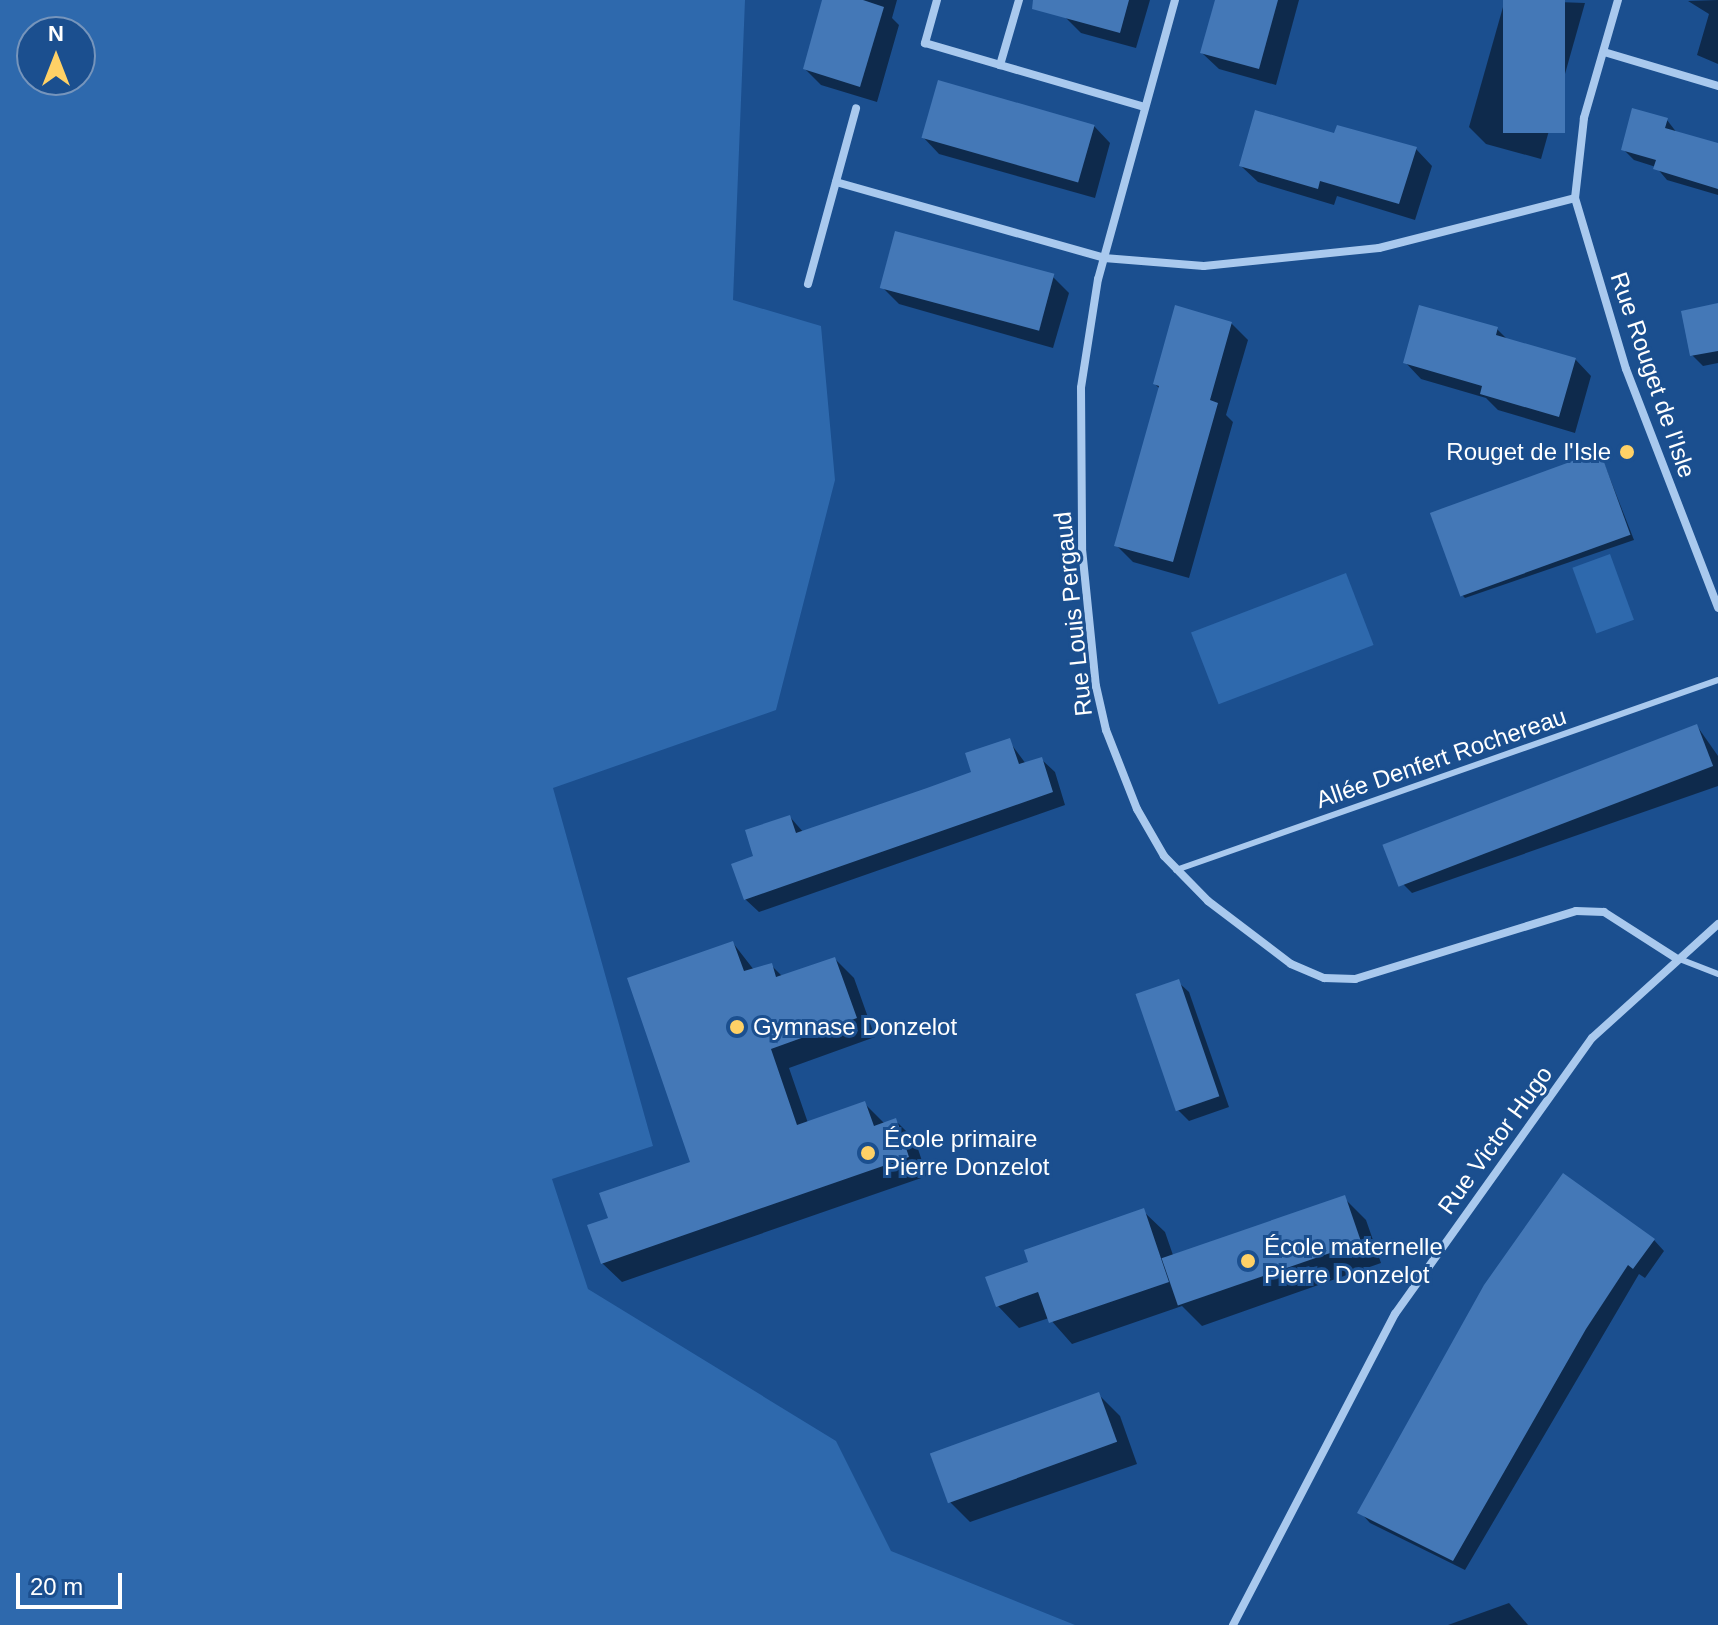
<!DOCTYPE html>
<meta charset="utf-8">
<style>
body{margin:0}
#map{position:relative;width:1718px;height:1625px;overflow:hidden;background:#1b4f8f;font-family:Arial,sans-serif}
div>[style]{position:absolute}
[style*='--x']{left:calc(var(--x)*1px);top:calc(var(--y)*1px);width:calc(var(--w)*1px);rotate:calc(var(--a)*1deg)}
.green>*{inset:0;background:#2e69ad;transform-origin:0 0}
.shadow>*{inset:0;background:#0007}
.building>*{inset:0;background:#4478b7;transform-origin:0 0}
.lane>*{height:6px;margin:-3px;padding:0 3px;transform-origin:3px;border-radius:3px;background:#a9c9ee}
.street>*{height:8px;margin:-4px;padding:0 4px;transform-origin:4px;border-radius:4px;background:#a9c9ee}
.dots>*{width:22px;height:22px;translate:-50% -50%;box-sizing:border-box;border:4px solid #1b4f8f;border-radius:50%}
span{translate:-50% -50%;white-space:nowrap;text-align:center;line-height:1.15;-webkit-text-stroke:6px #1b4f8f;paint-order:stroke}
.street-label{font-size:24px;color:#fff}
.poi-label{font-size:24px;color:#fff}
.right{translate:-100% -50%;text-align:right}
.left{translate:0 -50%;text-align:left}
.north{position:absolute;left:16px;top:16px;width:80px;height:80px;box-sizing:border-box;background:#1b4f8f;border:2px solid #7695bc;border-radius:50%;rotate:0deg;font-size:22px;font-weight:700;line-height:32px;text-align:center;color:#fff}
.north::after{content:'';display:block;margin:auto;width:28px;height:36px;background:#ffd166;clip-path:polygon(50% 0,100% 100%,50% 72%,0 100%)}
.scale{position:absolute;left:16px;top:1573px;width:106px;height:36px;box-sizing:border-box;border:4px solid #fff;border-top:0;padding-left:10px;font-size:24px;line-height:28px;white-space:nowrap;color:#fff;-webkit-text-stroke:6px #1b4f8f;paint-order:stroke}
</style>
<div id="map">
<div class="green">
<i style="clip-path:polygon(evenodd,0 0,745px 0,733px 300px,821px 326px,835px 480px,776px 710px,553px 788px,653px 1146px,552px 1179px,588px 1289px,836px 1441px,891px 1551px,1075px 1625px,0 1625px,0 0,32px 32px,80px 32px,80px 80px,32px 80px,32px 32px)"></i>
<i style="left:1610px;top:554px;width:70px;height:40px;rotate:70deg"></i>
<i style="left:1346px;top:573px;width:77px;height:166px;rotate:69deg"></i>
</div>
<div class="shadow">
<i style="clip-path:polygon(825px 0,897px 0,892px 18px,899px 25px,877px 102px,821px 85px,805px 69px)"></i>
<i style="clip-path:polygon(1069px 0,1150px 0,1136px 48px,1081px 33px,1065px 17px)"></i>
<i style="clip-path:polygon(1217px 0,1299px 0,1276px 85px,1219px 69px,1202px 53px)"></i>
<i style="clip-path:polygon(1505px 0,1585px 3px,1541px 159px,1486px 144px,1469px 127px)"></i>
<i style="clip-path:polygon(1718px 0,1718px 64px,1697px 55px,1709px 14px,1688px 1px)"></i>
<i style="clip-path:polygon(1667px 120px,1677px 133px,1718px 145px,1718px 195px,1667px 180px,1656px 167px,1634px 160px,1623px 149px)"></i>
<i style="clip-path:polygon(1094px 126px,1110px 143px,1095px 198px,939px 154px,923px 137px)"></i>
<i style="clip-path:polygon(1336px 135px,1416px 149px,1432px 166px,1415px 220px,1337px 196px,1334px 205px,1258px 182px,1241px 166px)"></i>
<i style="clip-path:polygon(1053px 277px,1069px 293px,1053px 348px,899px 304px,883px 288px)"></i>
<i style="clip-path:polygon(1718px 305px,1718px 363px,1703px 366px,1692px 355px)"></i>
<i style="clip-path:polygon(1231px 323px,1248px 340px,1226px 415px,1233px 422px,1189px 578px,1133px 562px,1117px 546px,1160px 389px,1155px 384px)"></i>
<i style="clip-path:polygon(1497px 329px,1509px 341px,1575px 359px,1591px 376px,1575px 433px,1498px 410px,1486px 398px,1421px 379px,1405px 362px)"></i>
<i style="clip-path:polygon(1600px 453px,1634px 540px,1465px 598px,1460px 593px)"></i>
<i style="clip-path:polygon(1697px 726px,1718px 756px,1718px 786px,1412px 893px,1395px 876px)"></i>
<i style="clip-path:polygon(1009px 741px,1026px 764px,1041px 759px,1055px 772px,1065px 805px,759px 912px,745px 899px,756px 857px,790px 817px,804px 833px,973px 773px)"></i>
<i style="clip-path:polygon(733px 943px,754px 970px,771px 965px,783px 977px,835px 959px,854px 978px,875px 1037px,789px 1068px,808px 1123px,865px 1104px,884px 1123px,896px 1121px,915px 1140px,927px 1176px,622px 1282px,602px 1263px,610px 1219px,692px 1164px)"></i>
<i style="clip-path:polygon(1178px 982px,1189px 992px,1229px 1107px,1189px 1121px,1178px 1110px)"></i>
<i style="clip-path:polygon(1344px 1198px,1366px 1220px,1381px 1263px,1202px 1326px,1182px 1306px,1072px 1344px,1049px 1318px,1019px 1328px,998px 1306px,1030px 1263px,1143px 1211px,1165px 1232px,1174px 1258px)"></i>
<i style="clip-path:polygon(1654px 1240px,1664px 1251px,1645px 1278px,1639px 1274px,1465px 1570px,1370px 1523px,1360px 1512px)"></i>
<i style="clip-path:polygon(1099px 1395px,1120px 1416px,1137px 1464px,970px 1522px,948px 1500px)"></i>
<i style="clip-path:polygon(1509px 1603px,1528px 1625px,1448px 1625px)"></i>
</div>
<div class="building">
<i style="clip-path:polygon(822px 0,863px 0,884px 7px,860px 87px,803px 69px)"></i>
<i style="clip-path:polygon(1033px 0,1129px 0,1120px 33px,1032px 9px)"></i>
<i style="clip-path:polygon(1215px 0,1278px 0,1259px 69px,1200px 53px)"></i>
<i style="left:1503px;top:0;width:62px;height:133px"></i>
<i style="left:938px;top:80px;width:163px;height:60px;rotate:16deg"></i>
<i style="clip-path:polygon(1632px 108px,1668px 118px,1665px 128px,1718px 143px,1718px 189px,1653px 169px,1656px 160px,1621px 150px)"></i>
<i style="clip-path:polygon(1255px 110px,1334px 133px,1337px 125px,1417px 147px,1399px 204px,1320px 181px,1318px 189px,1239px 166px)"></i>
<i style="left:895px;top:231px;width:165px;height:59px;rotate:15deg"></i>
<i style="clip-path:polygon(1718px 303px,1718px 351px,1690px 356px,1681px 311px)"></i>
<i style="clip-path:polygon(1175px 305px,1232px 322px,1210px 400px,1218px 403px,1173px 562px,1114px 546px,1159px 386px,1153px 384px)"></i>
<i style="clip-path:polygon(1419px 305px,1498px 327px,1496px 335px,1576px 358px,1559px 417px,1480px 394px,1482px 386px,1403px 363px)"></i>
<i style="left:1600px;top:451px;width:89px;height:181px;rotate:70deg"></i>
<i style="left:1697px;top:724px;width:45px;height:337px;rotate:69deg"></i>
<i style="clip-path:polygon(1010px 738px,1019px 764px,1042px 757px,1053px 792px,744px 900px,731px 864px,753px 856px,745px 830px,790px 815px,796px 833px,927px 788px,971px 772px,965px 753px)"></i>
<i style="clip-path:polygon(733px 941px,744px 971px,772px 963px,776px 977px,835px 957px,857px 1018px,771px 1049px,797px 1125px,865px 1101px,874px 1126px,896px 1118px,909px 1157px,601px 1264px,587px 1225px,608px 1218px,599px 1193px,690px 1162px,627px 978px)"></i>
<i style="left:1179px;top:979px;width:124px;height:46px;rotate:71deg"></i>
<i style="clip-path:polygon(1563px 1173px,1655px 1239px,1633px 1269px,1628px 1265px,1586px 1329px,1453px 1561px,1357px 1513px,1484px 1285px)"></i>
<i style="left:1345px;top:1195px;width:50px;height:194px;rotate:71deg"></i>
<i style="clip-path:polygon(1144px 1208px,1169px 1282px,1049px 1323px,1038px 1292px,996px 1307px,985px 1277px,1028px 1262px,1024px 1250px)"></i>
<i style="left:1099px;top:1392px;width:53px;height:180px;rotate:70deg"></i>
</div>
<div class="lane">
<i style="--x:1176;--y:870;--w:574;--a:-19.32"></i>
<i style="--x:1677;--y:958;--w:44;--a:21.3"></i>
</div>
<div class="street">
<i style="--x:937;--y:0;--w:45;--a:105.6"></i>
<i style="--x:925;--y:43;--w:78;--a:16.3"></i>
<i style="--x:1019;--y:0;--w:68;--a:106.3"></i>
<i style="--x:1000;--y:65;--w:151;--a:16.2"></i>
<i style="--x:1175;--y:0;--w:289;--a:105.4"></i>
<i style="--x:1098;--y:279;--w:110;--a:98.9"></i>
<i style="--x:1081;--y:388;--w:161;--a:89.6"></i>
<i style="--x:1082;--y:549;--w:138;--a:84.2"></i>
<i style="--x:1096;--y:686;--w:45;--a:77.2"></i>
<i style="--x:1106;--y:730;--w:85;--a:68.6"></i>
<i style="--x:1137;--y:809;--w:54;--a:60.1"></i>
<i style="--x:1164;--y:856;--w:63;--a:45.6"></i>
<i style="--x:1208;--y:901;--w:104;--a:37.2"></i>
<i style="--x:1291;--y:964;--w:36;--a:23"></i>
<i style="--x:1324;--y:978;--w:31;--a:2"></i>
<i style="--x:1355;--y:979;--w:231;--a:-17.1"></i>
<i style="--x:1576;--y:911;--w:28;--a:2"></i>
<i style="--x:1604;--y:912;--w:85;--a:32.6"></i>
<i style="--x:1618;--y:0;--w:123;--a:106.1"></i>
<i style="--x:1584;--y:118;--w:81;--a:96.4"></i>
<i style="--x:1575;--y:198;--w:178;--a:73.4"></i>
<i style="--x:1626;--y:369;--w:256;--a:68.9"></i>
<i style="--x:1604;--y:52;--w:119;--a:16.6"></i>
<i style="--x:836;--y:182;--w:279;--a:15.8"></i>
<i style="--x:1104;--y:258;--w:100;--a:4.6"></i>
<i style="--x:1204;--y:266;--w:176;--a:-5.9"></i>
<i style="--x:1379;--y:248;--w:202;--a:-14.3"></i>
<i style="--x:808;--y:284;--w:182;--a:-74.7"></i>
<i style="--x:1233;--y:1625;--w:351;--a:-62.5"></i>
<i style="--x:1395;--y:1314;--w:339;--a:-54.5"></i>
<i style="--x:1592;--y:1038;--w:170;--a:-42.1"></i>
</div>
<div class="dots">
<i style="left:1627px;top:452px;background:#ffd166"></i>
<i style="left:737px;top:1027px;background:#ffd166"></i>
<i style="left:868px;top:1153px;background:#ffd166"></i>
<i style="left:1248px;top:1261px;background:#ffd166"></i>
</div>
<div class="street-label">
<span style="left:1653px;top:375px;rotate:71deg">Rue Rouget de l'Isle</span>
<span style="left:1073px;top:614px;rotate:-96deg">Rue Louis Pergaud</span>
<span style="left:1441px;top:758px;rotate:-19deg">Allée Denfert Rochereau</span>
<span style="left:1495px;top:1140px;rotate:-54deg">Rue Victor Hugo</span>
</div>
<div class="poi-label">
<span class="right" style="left:1611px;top:452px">Rouget de l'Isle</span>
<span class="left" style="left:753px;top:1027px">Gymnase Donzelot</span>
<span class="left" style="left:884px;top:1153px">École primaire<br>Pierre Donzelot</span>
<span class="left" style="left:1264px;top:1261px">École maternelle<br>Pierre Donzelot</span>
</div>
<div class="north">N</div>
<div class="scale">20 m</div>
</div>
